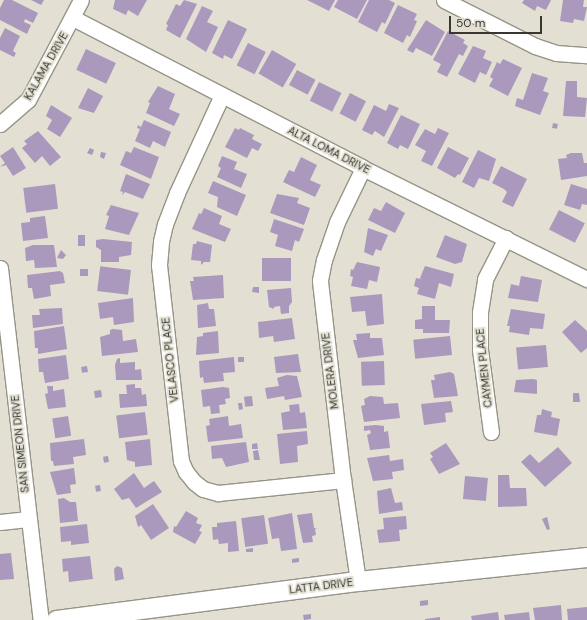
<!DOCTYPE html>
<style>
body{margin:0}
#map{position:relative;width:587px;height:620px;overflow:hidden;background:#e3e0d3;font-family:"DM Sans",sans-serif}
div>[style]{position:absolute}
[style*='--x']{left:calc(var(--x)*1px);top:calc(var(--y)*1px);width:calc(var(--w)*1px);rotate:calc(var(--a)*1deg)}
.building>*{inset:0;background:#aa98bd;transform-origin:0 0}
.roads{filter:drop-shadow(1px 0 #969487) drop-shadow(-1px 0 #969487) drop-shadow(0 1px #969487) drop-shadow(0 -1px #969487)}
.minor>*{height:15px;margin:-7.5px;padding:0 7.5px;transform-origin:7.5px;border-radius:7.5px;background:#fff}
.tertiary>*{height:19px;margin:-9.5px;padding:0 9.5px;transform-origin:9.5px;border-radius:9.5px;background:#fff}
span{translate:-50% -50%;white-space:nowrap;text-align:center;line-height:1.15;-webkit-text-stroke:3.5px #e3e0d3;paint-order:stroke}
.street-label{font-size:11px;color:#383732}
.scale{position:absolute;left:449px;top:16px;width:93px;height:18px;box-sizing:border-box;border:2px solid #383732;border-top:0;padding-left:5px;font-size:12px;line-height:14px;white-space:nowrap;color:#383732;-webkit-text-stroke:3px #e3e0d3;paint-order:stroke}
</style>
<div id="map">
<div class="building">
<i style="clip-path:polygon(4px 0,12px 0,38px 13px,33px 23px,25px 19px,24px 22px,31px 25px,27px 34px,0 20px,0 8px)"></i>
<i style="clip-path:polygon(31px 0,44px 0,41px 5px)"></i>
<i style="clip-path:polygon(115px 0,147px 0,138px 16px,128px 10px,126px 15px,113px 9px)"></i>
<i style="clip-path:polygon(184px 0,197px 4px,180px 38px,166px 30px,168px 25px,166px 24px,176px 4px,180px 6px)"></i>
<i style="clip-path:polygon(307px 0,335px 0,329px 11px)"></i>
<i style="clip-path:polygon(338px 0,367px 0,357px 19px,334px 7px)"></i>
<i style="clip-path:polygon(369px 0,389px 0,395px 3px,385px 24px,382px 22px,377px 32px,358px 22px)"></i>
<i style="clip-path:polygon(524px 0,551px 0,546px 10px,537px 6px,535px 11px,522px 3px)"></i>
<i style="clip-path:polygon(563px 0,584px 0,583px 7px,587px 7px,584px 21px,574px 19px,573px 23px,560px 21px)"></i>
<i style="clip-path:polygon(398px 5px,417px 14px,414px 20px,417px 21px,410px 37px,407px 35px,403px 43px,384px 33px)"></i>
<i style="clip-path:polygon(202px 6px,213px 11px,207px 22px,218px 27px,206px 52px,186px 39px)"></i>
<i style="clip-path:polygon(228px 20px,247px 29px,232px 59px,224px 55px,223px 59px,212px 53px)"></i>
<i style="clip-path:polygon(426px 20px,445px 32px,432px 56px,416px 48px,413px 53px,407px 50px)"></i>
<i style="clip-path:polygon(5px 28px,20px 36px,13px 51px,16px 53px,14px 57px,0 50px,0 38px)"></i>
<i style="clip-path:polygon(448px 31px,465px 40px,463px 43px,468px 46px,463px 56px,459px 54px,447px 77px,437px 72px,441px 64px,433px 60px)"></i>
<i style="left:248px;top:43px;width:20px;height:25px;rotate:27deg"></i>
<i style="clip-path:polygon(473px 46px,486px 51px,483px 58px,492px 62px,486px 75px,480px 72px,475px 83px,458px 74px)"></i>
<i style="left:86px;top:49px;width:33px;height:23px;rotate:25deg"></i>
<i style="left:272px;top:50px;width:28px;height:27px;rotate:30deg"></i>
<i style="clip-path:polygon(503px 59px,522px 68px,508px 96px,489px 86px,493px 79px,490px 77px,497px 62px,500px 64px)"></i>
<i style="left:297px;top:70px;width:21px;height:17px;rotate:28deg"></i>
<i style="clip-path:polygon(532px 73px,548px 78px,543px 91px,549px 93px,540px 115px,515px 106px,517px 98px,523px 100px)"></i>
<i style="clip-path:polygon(566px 81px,577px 81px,577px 97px,587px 98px,585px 117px,563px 116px)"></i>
<i style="left:319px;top:82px;width:25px;height:21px;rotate:26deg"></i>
<i style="clip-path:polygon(158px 86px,175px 94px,169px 109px,180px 114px,174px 126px,146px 113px,150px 103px,148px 102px)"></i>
<i style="clip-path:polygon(88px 88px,103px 96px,94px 113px,78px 108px)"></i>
<i style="left:350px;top:93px;width:18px;height:23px;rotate:27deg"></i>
<i style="clip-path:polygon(389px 104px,399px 108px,384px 137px,375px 131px,372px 135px,362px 130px,374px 105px,386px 111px)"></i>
<i style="clip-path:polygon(51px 105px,72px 118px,60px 137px,47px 129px,52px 120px,46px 116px)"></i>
<i style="clip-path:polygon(401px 115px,420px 124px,408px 149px,400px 145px,398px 149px,387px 143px)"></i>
<i style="clip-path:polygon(144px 120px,171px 132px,165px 147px,153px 141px,150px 148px,135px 141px,140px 129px,137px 128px,138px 125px,141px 127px)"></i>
<i style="left:553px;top:123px;width:5px;height:5px;rotate:11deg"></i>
<i style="clip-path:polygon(235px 128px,239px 130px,240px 128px,254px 135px,252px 139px,262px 144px,258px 151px,252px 148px,247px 158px,225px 147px)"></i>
<i style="clip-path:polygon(438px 128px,449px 133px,432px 166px,421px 161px,426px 151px,415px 145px,425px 129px,435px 134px)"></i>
<i style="clip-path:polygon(38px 131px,61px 157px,50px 166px,42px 156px,35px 163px,22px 148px,27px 144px,24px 141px)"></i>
<i style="clip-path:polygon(13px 147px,26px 168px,13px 176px,6px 165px,0 167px,5px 163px,0 156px)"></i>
<i style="clip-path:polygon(134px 147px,159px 157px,151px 179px,120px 165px,126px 151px,131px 153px)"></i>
<i style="clip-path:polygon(448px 147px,469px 158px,460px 175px,458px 174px,455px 178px,437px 168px)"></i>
<i style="clip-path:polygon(90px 148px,94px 150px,92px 155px,87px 153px)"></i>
<i style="clip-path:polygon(478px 150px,496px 159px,489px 181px,479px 178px,474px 188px,462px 182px)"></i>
<i style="clip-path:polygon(101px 152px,106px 153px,104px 159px,100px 157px)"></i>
<i style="clip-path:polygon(571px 153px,582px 153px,584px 163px,587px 163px,587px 176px,561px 180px,558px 159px,567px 158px,566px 155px)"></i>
<i style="clip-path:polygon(222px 156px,237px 162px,234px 169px,247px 174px,241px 188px,217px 177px,221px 168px,218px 166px)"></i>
<i style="clip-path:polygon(301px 157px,317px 165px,310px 180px,321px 185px,315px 197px,283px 182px,289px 170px,294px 172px)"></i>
<i style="clip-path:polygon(501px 166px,527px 179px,513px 207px,502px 202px,507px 192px,504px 189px,492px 183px)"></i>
<i style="clip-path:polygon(126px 174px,150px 184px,143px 199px,125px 192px,122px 195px,123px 192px,120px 191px)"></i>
<i style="clip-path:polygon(213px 181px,246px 195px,237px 216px,217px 207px,218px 197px,208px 193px)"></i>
<i style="left:55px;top:184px;width:25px;height:32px;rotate:83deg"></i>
<i style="clip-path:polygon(571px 184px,587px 189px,587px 205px,582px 204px,580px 210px,564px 205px)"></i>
<i style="clip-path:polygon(277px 194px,299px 198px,297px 203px,310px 208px,304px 225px,270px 213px)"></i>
<i style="clip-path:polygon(386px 202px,405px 213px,395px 233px,368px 220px,374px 208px,381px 211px)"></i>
<i style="clip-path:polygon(111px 205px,139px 213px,129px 235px,105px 229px,109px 216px,106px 215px)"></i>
<i style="clip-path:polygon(204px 208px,222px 216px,219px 224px,231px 229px,225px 242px,192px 229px,199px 213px,201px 214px)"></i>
<i style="left:559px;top:210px;width:29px;height:22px;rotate:27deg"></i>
<i style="clip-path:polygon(45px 216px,48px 238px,23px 241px,21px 223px,30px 222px,30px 218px)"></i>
<i style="clip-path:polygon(274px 219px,304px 229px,299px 242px,295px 240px,292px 251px,275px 246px,278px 235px,270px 232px)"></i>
<i style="clip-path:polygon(368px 228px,388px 235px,381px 251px,376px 249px,373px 256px,364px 252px)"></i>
<i style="left:78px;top:235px;width:7px;height:11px"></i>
<i style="clip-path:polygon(445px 235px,467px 244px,462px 262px,455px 264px,436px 257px)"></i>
<i style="clip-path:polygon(103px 239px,132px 242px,131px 255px,119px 257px,119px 262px,101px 262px,101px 250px,96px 247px,96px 240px)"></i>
<i style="clip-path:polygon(197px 241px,212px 245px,210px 262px,204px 262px,201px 265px,201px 261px,191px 260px,193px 244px,196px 244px)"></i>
<i style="clip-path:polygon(33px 245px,54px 245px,57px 267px,35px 268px,34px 260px,26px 261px,25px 248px)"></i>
<i style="clip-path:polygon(61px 250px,66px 255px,63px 259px,57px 258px)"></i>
<i style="left:262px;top:258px;width:29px;height:23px"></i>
<i style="clip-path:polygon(357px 262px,380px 267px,377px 282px,369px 280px,367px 289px,351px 286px,353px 277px,350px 276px,351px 269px,353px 270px)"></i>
<i style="clip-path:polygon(425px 266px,454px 274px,451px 287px,439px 283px,435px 299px,417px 294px,419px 288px,414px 286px,416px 278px,422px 279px,420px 278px)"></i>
<i style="left:80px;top:269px;width:8px;height:7px"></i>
<i style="left:131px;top:270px;width:25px;height:31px;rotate:97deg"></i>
<i style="clip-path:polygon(60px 271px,63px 273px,65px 283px,50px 285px,51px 296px,34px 299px,32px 288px,28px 288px,27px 275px)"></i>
<i style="clip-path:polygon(223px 275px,224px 298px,193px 300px,190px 281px,194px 281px,193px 277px)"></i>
<i style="clip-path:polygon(521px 276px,542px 280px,538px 302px,508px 298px,511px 284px,519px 286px)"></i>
<i style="clip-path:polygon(253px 287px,259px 287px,259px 293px,252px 292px)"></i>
<i style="clip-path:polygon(291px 288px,292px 302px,289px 306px,289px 313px,281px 314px,280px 306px,274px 307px,274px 309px,269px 307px,267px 290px)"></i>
<i style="clip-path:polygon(382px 294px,384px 324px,367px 326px,365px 311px,352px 312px,350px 297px)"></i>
<i style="clip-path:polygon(133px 298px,134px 322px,114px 325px,113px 317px,100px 319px,98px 303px)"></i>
<i style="clip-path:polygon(208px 303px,209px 309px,214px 309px,216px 326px,198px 328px,197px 305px)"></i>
<i style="clip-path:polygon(422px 306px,435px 306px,435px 320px,450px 320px,449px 333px,423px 333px,423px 329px,415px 329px,415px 320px,422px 319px)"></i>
<i style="clip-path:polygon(62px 308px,63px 324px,33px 328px,32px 315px,40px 315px,39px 309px)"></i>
<i style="clip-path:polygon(511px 309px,545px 314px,543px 329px,530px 328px,529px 335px,509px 332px,510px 326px,507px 326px)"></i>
<i style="clip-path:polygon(292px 318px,295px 339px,274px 342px,273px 336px,259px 338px,258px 322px)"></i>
<i style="clip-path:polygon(575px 320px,587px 331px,587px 348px,581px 353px,562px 332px)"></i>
<i style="clip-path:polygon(64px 326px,67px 349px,38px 354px,38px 348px,35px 348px,34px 331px)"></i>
<i style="clip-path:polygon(113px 329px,122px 330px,123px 341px,136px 339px,138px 352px,102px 356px,100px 337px,110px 334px,110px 330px)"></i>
<i style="clip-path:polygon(218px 331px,219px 353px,196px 355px,197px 337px,203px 336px,203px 333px)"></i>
<i style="clip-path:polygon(370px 333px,370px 338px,382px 338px,384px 355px,358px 358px,353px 340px,357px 340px,356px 334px)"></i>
<i style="left:450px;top:336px;width:19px;height:37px;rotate:84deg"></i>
<i style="left:546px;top:345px;width:22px;height:30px;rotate:85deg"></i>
<i style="clip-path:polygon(298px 354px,301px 372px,276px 373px,274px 357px)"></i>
<i style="clip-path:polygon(66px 355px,69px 379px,45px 383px,43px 372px,39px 372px,38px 359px)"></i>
<i style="clip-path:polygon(234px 357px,235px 372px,223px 373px,224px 381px,204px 383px,203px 377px,200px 378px,199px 361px)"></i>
<i style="left:238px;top:357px;width:6px;height:5px"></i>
<i style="clip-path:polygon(120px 358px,120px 363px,135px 362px,135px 370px,141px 369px,142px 380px,116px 380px,115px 365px,117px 359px)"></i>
<i style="left:384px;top:361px;width:24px;height:23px;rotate:88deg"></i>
<i style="left:87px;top:366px;width:6px;height:6px;rotate:81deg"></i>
<i style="clip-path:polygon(450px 372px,454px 374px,458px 396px,434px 398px,431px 380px,435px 380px,434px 375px)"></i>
<i style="clip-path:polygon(287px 375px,297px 376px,302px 397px,285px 400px,284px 396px,267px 399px,265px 388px,279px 386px,277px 378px)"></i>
<i style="clip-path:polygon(533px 379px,537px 380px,537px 394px,514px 392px,516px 380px)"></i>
<i style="clip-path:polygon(135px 384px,135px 388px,141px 388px,142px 395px,146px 394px,147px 406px,120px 408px,119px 394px,127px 394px,126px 385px)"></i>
<i style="clip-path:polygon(47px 386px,53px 386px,53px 391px,64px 389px,66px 407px,48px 409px,45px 394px,48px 393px)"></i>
<i style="clip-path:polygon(223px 387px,229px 388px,230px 398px,225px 399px,226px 404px,219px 405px,220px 413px,211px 414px,210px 406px,203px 407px,201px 390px)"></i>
<i style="left:101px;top:390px;width:7px;height:7px;rotate:82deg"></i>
<i style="clip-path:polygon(573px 393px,579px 393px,580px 402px,573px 402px)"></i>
<i style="left:252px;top:396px;width:10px;height:8px;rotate:84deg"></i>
<i style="clip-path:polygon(370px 396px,383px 397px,384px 404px,398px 403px,400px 418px,364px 422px,361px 406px,365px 405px,364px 399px)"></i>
<i style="clip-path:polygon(451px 401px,453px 412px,445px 413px,446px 422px,424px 425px,421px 404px)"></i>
<i style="clip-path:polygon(238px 403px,242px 403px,243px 409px,239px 410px)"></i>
<i style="clip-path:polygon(299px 404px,300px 413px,305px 412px,307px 428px,283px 430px,281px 413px,290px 411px,289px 405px)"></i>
<i style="clip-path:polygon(542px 409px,552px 412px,551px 417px,560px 419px,557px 436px,534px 432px,537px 415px,541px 415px)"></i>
<i style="left:145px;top:412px;width:23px;height:29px;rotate:83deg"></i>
<i style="left:68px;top:416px;width:20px;height:16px;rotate:81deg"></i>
<i style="clip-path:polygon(228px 416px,229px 426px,241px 424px,243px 438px,208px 442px,206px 426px,210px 425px,209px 419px)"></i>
<i style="clip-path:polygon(376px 425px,384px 426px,384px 432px,388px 431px,390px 448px,370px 450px,367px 435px,371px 433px,370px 430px,364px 431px,364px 426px)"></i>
<i style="clip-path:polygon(307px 431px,308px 444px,297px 446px,298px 462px,280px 464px,277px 434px)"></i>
<i style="clip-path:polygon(84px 439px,86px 455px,73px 457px,74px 464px,54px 466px,53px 461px,51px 461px,50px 443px)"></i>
<i style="clip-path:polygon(150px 439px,152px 465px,135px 467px,135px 462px,127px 460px,125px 442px)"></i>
<i style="clip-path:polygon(246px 442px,249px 462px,226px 467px,222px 458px,212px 459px,211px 446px)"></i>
<i style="clip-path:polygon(257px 443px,258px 449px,252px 449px,252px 444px)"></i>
<i style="clip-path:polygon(446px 443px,460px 464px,439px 474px,430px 459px,433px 457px,430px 453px)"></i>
<i style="clip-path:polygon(558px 447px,572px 463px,545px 487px,521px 462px,530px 454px,539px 463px)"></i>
<i style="clip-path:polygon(258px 450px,260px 460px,254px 460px,253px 451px)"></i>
<i style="clip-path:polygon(389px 455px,390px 461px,403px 459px,404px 470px,392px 472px,393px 479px,373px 481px,367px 458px)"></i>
<i style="left:108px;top:456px;width:6px;height:5px;rotate:81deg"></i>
<i style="clip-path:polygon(74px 468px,76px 484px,70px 485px,71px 493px,57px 495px,50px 472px)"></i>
<i style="clip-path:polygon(134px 473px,144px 488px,154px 481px,162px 492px,136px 508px,129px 498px,122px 500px,114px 489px)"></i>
<i style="clip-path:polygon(498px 475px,509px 475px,510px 488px,526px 488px,527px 506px,498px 507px)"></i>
<i style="left:465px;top:476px;width:23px;height:23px;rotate:5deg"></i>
<i style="left:100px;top:485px;width:6px;height:5px;rotate:81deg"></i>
<i style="clip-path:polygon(391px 488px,395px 503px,402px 502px,403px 510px,379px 514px,377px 491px)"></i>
<i style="clip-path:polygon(64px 498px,70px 502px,76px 502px,78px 521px,60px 523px,58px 499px)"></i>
<i style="clip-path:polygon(153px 504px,169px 528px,151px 540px,141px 525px,138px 527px,135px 516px)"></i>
<i style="clip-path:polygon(186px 511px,198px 518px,196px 523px,202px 525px,199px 531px,202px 532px,195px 544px,173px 532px,174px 526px,176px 527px)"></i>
<i style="clip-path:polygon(292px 513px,297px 549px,281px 551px,279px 538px,272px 539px,268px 518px)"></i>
<i style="clip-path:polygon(312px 513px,314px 528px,318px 529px,315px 529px,316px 535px,312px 536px,313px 542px,303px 543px,297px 515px)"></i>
<i style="left:264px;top:515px;width:29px;height:23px;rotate:82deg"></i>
<i style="clip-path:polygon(406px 516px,407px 529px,399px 530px,400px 541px,379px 543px,377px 530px,384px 529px,383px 518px)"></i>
<i style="clip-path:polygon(547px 517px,550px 529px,547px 530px,542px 519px)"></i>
<i style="clip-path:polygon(236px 521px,239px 551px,228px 552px,228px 543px,219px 544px,218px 539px,213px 540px,212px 527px,217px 527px,217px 523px)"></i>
<i style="clip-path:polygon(87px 524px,89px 543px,71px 545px,71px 541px,61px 542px,60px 527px)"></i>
<i style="clip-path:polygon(253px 548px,253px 552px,246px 552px,246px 549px)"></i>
<i style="clip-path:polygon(11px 553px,14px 579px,0 580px,0 554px)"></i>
<i style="clip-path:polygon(90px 556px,93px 579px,69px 582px,68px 571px,63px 572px,62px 559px)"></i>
<i style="clip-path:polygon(299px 558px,299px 562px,292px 563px,292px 559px)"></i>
<i style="clip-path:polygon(117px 566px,122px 568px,124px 579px,115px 581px,114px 569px)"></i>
<i style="clip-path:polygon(428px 600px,428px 605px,420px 606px,420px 601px)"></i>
<i style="clip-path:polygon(561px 605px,562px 620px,535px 620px,533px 608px)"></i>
<i style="clip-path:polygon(587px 607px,587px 620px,568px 620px,567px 609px)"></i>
<i style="clip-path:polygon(498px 612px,499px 620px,472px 620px,471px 616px)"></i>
<i style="clip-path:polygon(529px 612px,530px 620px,505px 620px,504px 615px)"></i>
<i style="clip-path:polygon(311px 614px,311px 619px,304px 620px,303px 615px)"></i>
<i style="clip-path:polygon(440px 617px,440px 620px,425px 620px,425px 619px)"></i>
</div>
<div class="roads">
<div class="minor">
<i style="--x:444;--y:0;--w:102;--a:26.8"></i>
<i style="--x:535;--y:46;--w:22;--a:18"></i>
<i style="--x:556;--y:53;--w:31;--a:4"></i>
<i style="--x:73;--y:18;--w:326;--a:27.3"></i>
<i style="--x:363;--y:168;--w:250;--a:26.4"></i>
<i style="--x:222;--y:95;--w:108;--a:114.7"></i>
<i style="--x:177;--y:193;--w:33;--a:111"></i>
<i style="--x:165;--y:224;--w:18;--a:103"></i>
<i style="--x:161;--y:242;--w:23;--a:95"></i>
<i style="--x:159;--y:265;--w:197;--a:83.6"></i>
<i style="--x:181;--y:461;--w:12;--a:66"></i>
<i style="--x:186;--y:472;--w:13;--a:51"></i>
<i style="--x:194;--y:482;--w:11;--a:38"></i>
<i style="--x:203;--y:489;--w:16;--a:15"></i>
<i style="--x:218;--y:493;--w:126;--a:-5.9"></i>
<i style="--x:0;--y:124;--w:37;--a:-41"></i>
<i style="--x:28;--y:100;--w:113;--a:-62.1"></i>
<i style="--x:0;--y:268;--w:354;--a:83.4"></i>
<i style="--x:491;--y:432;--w:83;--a:-97.6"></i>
<i style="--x:480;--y:350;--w:38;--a:-90"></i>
<i style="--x:480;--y:312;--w:33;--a:-81"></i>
<i style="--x:485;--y:279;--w:46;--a:-62.9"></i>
<i style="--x:0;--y:522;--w:28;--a:-6"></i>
<i style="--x:358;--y:581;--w:102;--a:-98.4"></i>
<i style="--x:343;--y:480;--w:201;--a:-96.6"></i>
<i style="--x:320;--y:280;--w:20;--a:-79"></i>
<i style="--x:324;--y:260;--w:40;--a:-71.1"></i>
<i style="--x:337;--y:222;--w:60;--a:-64.3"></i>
</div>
<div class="tertiary">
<i style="--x:56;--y:620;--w:305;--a:-7.4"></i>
<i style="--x:358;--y:581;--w:230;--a:-6"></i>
</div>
</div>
<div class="street-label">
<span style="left:46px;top:66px;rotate:-60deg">KALAMA DRIVE</span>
<span style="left:329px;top:150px;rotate:27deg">ALTA LOMA DRIVE</span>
<span style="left:170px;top:360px;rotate:-96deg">VELASCO PLACE</span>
<span style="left:484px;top:368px;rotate:-96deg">CAYMEN PLACE</span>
<span style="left:330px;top:371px;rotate:-97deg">MOLERA DRIVE</span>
<span style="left:20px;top:444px;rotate:-96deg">SAN SIMEON DRIVE</span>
<span style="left:321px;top:586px;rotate:-7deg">LATTA DRIVE</span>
</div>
<div class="scale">50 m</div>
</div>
